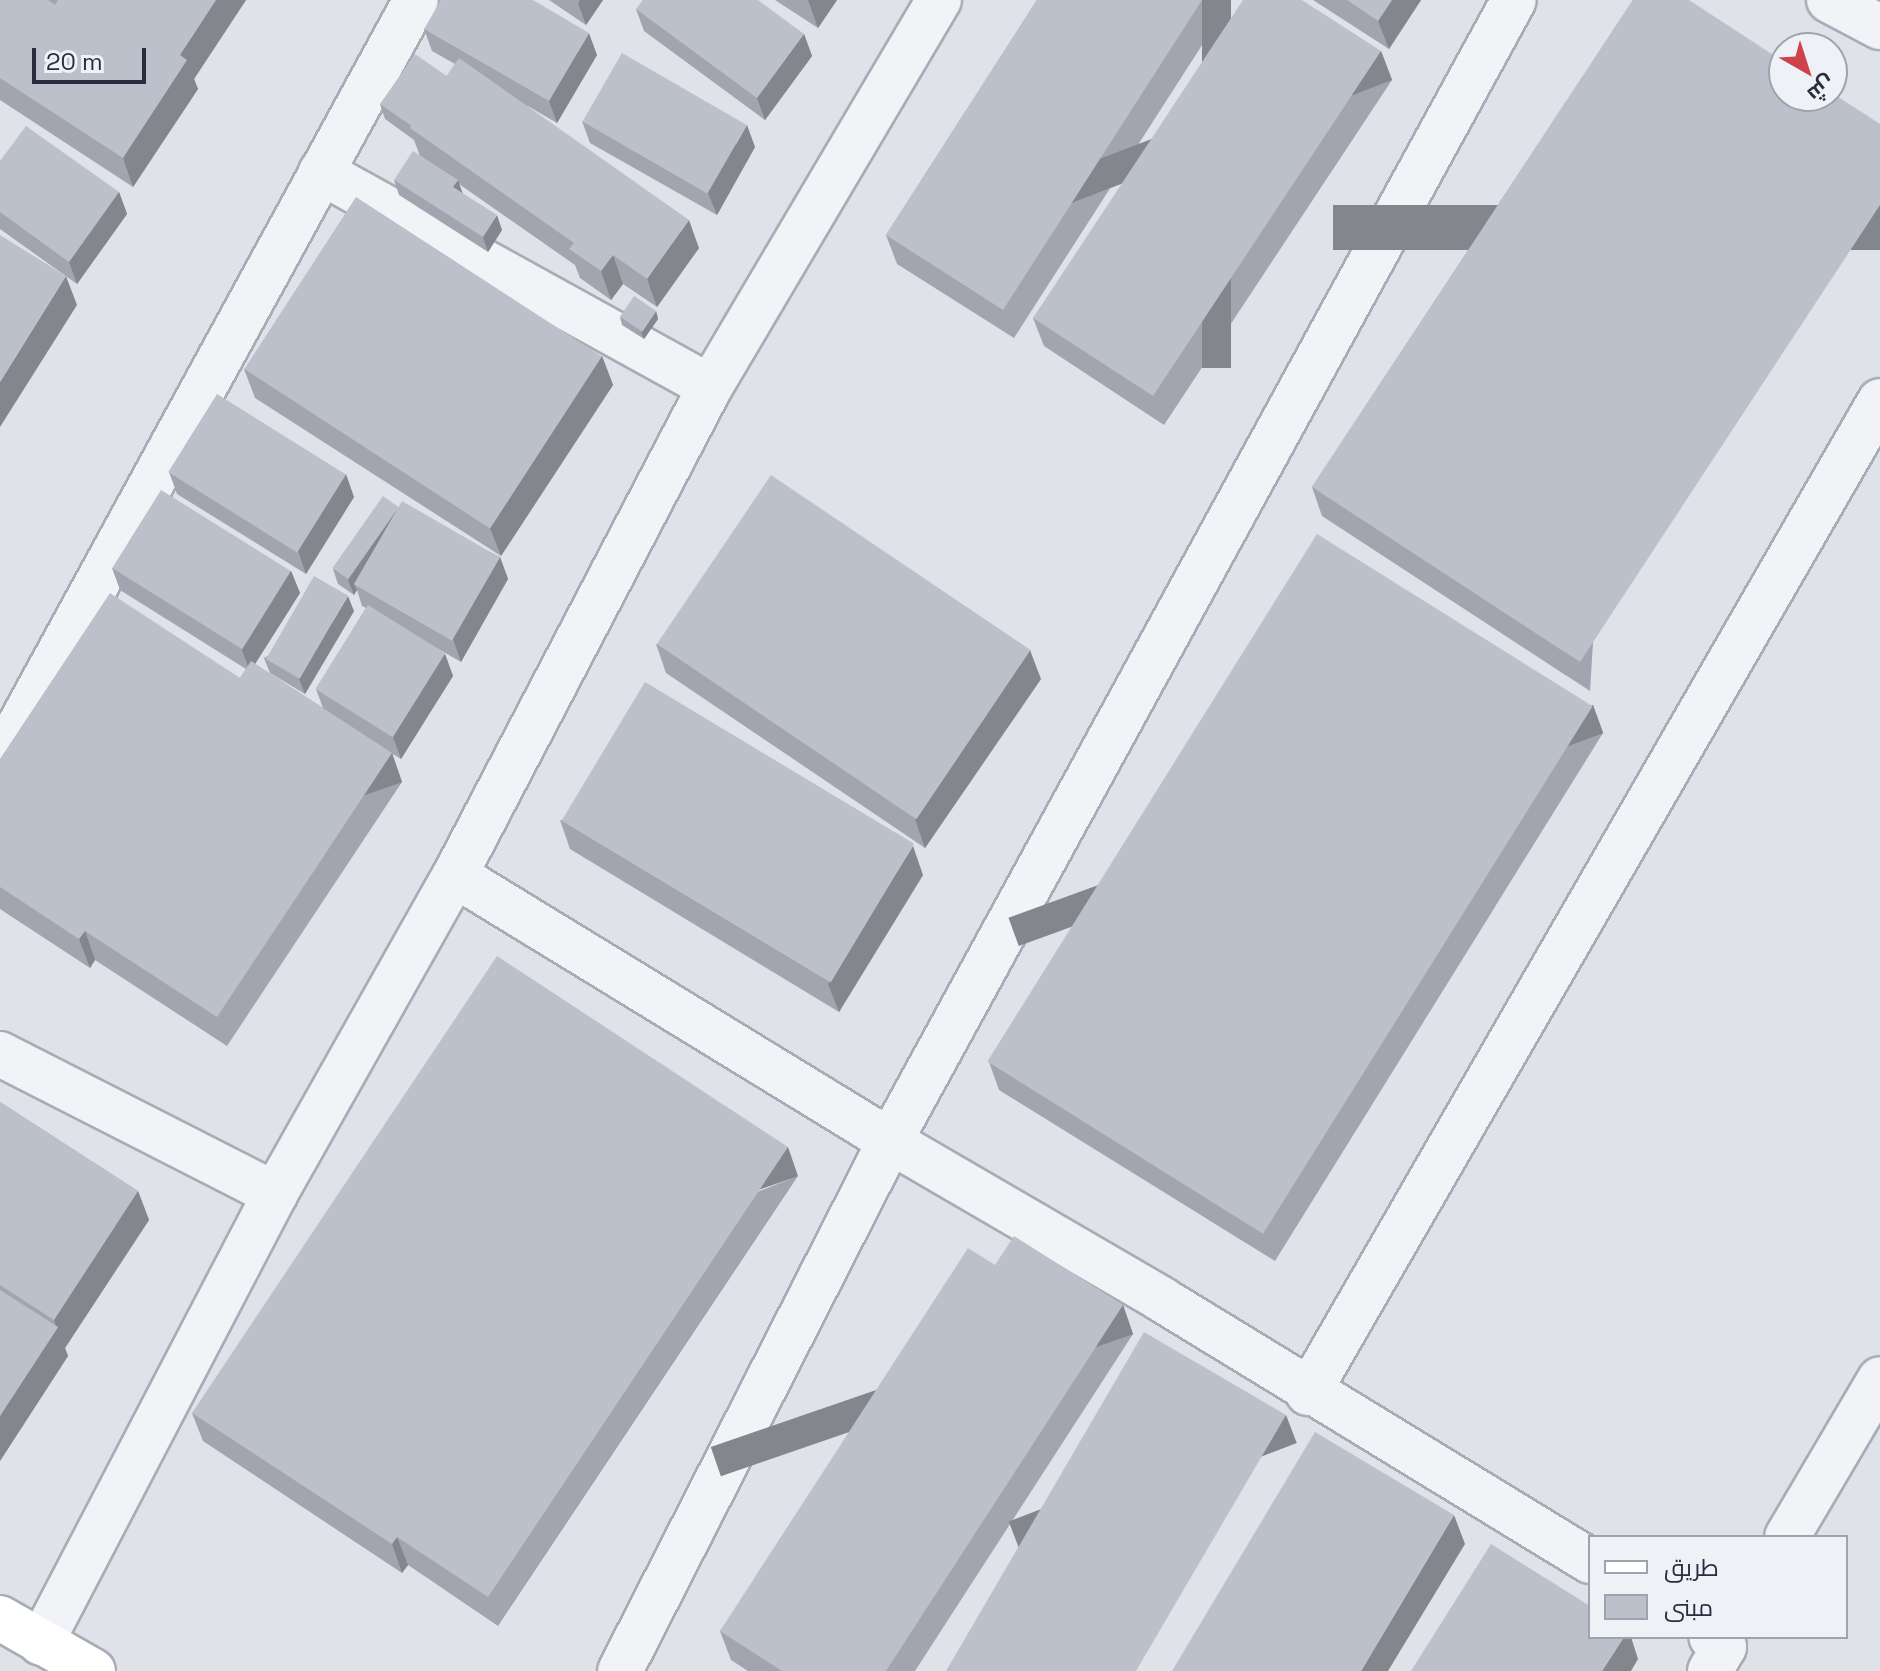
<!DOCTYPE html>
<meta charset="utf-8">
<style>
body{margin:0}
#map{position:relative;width:1880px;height:1671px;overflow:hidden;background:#dfe2e8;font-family:"Space Grotesk",Cairo,sans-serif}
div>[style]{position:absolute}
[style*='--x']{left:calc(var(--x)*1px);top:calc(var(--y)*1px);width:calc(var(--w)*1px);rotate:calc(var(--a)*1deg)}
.roads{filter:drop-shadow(2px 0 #a8acb5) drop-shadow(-2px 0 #a8acb5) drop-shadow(0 2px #a8acb5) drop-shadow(0 -2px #a8acb5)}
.minor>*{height:44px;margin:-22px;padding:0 22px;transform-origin:22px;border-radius:22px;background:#f1f3f6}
.major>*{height:44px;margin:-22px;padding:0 22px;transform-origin:22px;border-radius:22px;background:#fff}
.wall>*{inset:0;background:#a2a5af}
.shaded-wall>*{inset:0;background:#84868e;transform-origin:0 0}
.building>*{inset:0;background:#bcc0cb;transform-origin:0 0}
span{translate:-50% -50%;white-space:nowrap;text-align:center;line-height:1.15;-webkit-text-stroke:8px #eef1f6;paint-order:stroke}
.legend{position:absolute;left:1588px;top:1535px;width:260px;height:104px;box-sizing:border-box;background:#eef1f6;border:2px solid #9fa3ad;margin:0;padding:10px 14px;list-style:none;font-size:24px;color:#282e3f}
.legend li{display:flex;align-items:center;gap:16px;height:40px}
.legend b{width:40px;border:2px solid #9fa3ad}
.north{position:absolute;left:1768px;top:32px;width:80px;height:80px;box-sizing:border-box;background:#eef1f6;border:2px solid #9fa3ad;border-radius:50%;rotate:141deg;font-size:22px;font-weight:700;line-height:32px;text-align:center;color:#282e3f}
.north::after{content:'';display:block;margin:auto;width:28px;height:36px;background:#ce424c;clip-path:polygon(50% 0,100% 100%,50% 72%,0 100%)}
.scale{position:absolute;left:32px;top:48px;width:114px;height:36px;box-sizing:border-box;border:4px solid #282e3f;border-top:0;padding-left:10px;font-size:24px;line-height:28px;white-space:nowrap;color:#282e3f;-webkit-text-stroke:6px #eef1f6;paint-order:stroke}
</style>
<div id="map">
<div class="roads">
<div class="minor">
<i style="--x:1829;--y:0;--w:58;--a:27.9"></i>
<i style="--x:321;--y:172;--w:444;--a:28.9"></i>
<i style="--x:0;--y:761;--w:867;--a:-61.34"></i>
<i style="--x:455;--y:875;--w:510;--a:31.45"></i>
<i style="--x:890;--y:1141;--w:1300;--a:-61.33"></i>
<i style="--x:0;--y:1054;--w:309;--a:27"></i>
<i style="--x:1308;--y:1393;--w:1145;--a:-60.03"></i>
<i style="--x:1787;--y:1537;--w:183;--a:-59.5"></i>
<i style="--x:41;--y:1643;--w:506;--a:-62.47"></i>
<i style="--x:275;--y:1194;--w:366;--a:-60.6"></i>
<i style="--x:455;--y:875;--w:551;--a:-62.41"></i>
<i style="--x:710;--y:387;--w:450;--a:-59.4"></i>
<i style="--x:620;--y:1671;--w:595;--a:-63"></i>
<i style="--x:890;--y:1141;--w:314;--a:30.2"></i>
<i style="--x:1161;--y:1299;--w:503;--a:31.41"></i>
<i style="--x:1710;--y:1671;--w:28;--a:-60"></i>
<i style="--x:1724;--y:1647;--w:16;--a:-142"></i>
</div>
<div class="major">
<i style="--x:0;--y:1618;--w:107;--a:29.7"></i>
</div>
</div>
<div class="wall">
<i style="clip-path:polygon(0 0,246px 0,194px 79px,198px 89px,133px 187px,0 100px)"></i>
<i style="clip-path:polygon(549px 0,603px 0,586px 25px)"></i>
<i style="clip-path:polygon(775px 0,837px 0,818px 28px)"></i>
<i style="clip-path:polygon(1037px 0,1231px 0,1014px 338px,897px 264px,886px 235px)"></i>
<i style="clip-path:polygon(1313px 0,1421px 0,1389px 49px)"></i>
<i style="clip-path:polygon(1633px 0,1590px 691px,1322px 516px,1312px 487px)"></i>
<i style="clip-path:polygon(636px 9px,804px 34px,812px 56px,765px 120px,644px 31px)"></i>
<i style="clip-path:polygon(424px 29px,597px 55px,557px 123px,526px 105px,699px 248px,657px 307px,623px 284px,611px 300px,580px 278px,575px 265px,459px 184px,463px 194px,502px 230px,488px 252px,399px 195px,394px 180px,420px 156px,414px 140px,385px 119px,380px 104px,447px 76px,455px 64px,432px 51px)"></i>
<i style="clip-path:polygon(1381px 51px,1392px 80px,1164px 425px,1044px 346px,1033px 318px)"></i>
<i style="clip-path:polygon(582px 121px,755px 147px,717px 215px,590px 143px)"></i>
<i style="clip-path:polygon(0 161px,119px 192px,127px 214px,77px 284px,0 229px)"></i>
<i style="clip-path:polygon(656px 311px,658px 319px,644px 339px,622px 325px,620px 317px)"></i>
<i style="clip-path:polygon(602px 356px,613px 385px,501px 556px,255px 398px,244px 369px)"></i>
<i style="clip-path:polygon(169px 472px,354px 497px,306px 574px,177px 494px)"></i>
<i style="clip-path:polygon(399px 507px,500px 557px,508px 579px,461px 662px,428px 643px,445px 654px,453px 676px,401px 759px,381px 747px,392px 753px,402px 782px,227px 1046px,95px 960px,90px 968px,0 909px,0 759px,240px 678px,246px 669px,120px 590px,112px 568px,291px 571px,300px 593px,255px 664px,323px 708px,316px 689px,366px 608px,362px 606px,357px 590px,354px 595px,338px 584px,333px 569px)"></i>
<i style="clip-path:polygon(354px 611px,305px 694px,270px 673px,264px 658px)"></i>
<i style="clip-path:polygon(656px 644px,1041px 679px,925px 848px,666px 673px)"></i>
<i style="clip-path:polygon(1593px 705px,1603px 733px,1275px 1261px,999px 1090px,989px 1062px)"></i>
<i style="clip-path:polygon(560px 820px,923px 875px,839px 1012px,570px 849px)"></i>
<i style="clip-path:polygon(0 1102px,138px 1191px,149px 1220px,65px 1348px,68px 1356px,0 1461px)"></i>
<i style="clip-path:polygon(798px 1176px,498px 1626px,408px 1565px,402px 1573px,203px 1441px,192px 1413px)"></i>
<i style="clip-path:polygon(995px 1265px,1123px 1305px,1133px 1334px,915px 1671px,748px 1671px,731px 1660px,720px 1631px)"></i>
</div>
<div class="shaded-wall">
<i style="clip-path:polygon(216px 0,246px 0,194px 79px,198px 89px,133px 187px,123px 158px,180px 55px)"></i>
<i style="clip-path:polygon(580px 0,603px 0,586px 25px,578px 3px)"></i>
<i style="clip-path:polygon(808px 0,837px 0,818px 28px)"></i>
<i style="left:1202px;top:0;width:29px;height:368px"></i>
<i style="clip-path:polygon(1392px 0,1421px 0,1389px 49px,1378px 21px)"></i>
<i style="clip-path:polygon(589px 33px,597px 55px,557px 123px,549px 101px)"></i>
<i style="clip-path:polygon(804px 34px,812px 56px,765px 120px,757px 98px)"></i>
<i style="left:1381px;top:51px;width:31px;height:414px;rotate:69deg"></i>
<i style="clip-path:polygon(747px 125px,755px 147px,717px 215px,708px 193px)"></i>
<i style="clip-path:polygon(458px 180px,463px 195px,453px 187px)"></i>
<i style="clip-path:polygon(119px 192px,127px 214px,77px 284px,69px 262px)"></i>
<i style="left:1880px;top:205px;width:45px;height:547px;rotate:90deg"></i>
<i style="clip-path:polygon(497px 215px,502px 230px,488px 252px,483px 237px)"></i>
<i style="clip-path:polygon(689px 220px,699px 248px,657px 307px,647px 279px)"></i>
<i style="clip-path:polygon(613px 255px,623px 284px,611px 300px,601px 271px)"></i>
<i style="clip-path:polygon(66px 276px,77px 305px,0 427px,0 382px)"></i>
<i style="clip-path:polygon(656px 311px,658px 319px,644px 339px,641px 332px)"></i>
<i style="clip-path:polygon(602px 356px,613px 385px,501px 556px,490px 528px)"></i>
<i style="clip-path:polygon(346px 474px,354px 497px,306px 574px,298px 551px)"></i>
<i style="clip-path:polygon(399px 507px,354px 584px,357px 590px,354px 595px,348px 580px)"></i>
<i style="clip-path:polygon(500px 557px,508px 579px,461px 662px,453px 639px)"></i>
<i style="clip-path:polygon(291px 571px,300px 593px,250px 672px,242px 650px)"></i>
<i style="clip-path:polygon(348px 596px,354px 611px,305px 694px,299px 679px)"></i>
<i style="clip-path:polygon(1030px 650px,1041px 679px,925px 848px,915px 819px)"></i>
<i style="clip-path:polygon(445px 654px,453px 676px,401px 759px,393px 737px)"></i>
<i style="left:1593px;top:705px;width:30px;height:622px;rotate:70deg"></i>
<i style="left:392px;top:753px;width:31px;height:317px;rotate:71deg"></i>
<i style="clip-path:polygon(913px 846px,923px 875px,839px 1012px,828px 984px)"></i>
<i style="clip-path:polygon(85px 931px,95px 960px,90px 968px,79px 939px)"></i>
<i style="left:788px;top:1147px;width:31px;height:541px;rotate:71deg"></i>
<i style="clip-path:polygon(138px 1191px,149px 1220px,65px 1348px,68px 1356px,0 1461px,0 1416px,57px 1329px,54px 1320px)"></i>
<i style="left:1123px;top:1305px;width:31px;height:436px;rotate:71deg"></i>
<i style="left:1286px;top:1415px;width:30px;height:297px;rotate:69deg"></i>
<i style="clip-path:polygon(1454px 1515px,1465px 1544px,1388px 1671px,1361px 1671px)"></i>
<i style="clip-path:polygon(397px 1537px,408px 1565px,402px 1573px,392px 1544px)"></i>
<i style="clip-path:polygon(1624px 1637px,1631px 1637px,1638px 1659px,1631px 1671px,1602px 1671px)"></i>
</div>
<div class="building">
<i style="clip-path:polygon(0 0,48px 0,55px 5px,58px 0,216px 0,180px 55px,187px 60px,123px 158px,0 78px)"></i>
<i style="clip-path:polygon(441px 0,533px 0,589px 33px,549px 101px,424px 29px)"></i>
<i style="clip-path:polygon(643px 0,758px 0,804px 34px,757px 98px,636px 9px)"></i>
<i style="clip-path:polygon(1037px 0,1202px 0,1003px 310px,886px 235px)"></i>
<i style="clip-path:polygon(1243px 0,1302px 0,1381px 51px,1153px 396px,1033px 318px)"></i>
<i style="clip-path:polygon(1347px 0,1392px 0,1378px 21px)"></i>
<i style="clip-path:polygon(1633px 0,1689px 0,1784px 62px,1784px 96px,1832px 96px,1832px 93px,1880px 124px,1880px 205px,1580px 662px,1312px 487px)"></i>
<i style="left:622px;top:53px;width:144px;height:79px;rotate:30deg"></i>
<i style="left:415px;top:54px;width:39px;height:61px;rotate:35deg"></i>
<i style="clip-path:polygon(459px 58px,689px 220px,647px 279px,613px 255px,601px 271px,569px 249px,574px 243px,410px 128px)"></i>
<i style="clip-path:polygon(26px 126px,119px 192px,69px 262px,0 212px,0 161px)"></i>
<i style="clip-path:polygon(413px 151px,458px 180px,453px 187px,497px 215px,483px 237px,394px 180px)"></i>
<i style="left:356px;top:197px;width:293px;height:205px;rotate:33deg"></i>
<i style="clip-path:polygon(0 235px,66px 276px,0 382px)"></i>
<i style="left:634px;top:296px;width:27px;height:25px;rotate:34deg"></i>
<i style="left:217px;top:394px;width:152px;height:92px;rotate:32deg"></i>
<i style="left:771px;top:475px;width:313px;height:204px;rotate:34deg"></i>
<i style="left:161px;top:490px;width:153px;height:92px;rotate:32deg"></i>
<i style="left:383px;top:496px;width:19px;height:88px;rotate:35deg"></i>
<i style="left:402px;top:501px;width:113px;height:96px;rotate:30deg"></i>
<i style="left:1317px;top:534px;width:325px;height:622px;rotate:32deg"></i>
<i style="left:314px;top:576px;width:39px;height:96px;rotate:30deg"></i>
<i style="clip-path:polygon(110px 593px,240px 678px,251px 661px,392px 753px,217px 1017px,85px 931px,79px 939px,0 887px,0 759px)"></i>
<i style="left:368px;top:605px;width:91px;height:99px;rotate:32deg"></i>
<i style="left:645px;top:682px;width:314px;height:162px;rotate:31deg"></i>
<i style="clip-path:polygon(497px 956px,788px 1147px,488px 1597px,397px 1537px,392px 1544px,192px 1413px)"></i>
<i style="clip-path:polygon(0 1102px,138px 1191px,54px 1320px,0 1285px)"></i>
<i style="clip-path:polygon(1014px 1236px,1123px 1305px,886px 1671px,782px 1671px,720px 1631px,968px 1248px,995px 1265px)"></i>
<i style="clip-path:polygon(0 1290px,58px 1327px,0 1416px)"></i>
<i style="clip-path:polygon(1144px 1332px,1286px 1415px,1136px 1671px,946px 1671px)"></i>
<i style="clip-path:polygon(1315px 1432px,1454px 1515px,1361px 1671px,1172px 1671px)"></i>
<i style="clip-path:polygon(1491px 1544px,1590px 1606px,1590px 1637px,1624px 1637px,1602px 1671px,1411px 1671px)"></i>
</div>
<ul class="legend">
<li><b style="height:10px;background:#fff"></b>طريق</li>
<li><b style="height:22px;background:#bcc0cb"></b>مبنى</li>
</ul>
<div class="north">ش</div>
<div class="scale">20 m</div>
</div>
